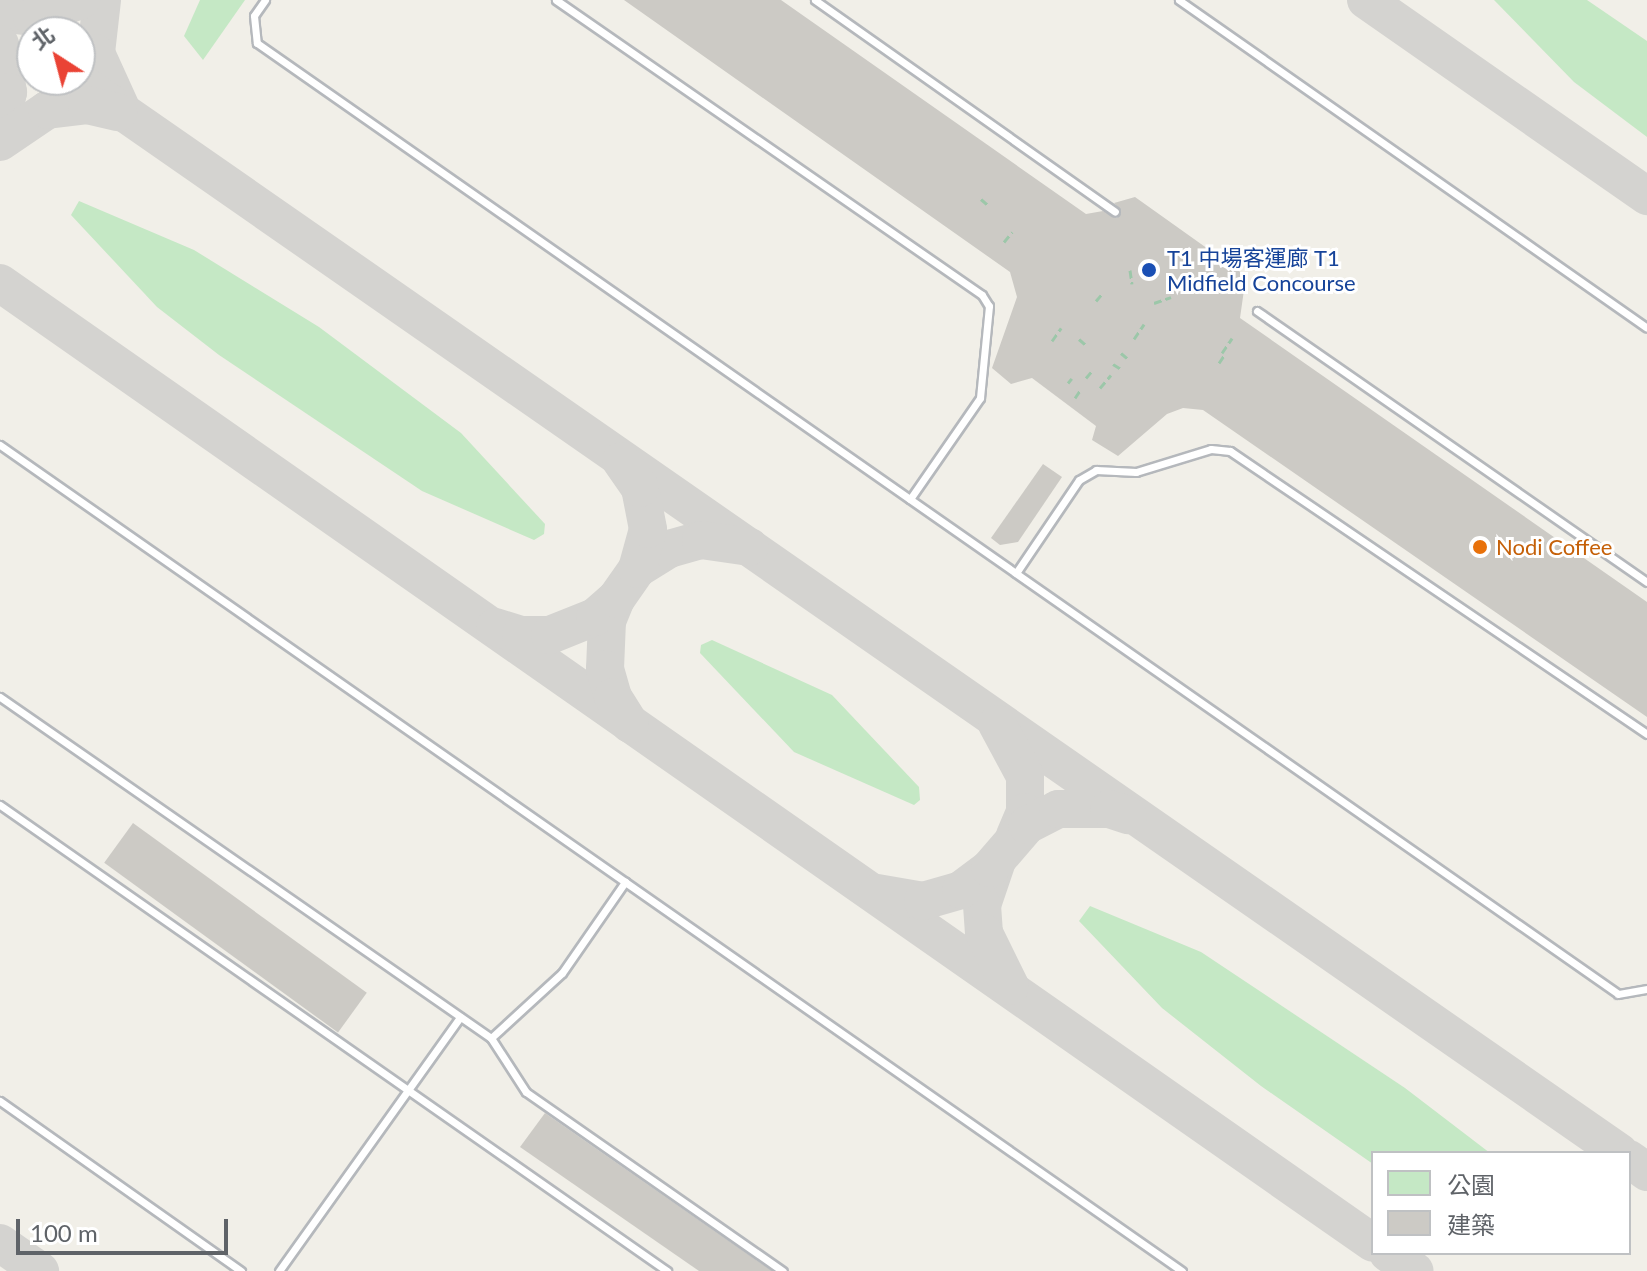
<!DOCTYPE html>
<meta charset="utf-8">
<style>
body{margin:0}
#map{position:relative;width:1647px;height:1271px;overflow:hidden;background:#f1efe8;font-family:Lato,"Noto Sans TC",sans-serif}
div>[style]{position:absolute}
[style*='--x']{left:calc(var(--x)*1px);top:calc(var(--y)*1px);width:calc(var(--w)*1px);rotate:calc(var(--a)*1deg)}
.green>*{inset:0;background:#c5e8c5}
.taxiway>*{height:38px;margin:-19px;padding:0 19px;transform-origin:19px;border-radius:19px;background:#d4d3d0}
.building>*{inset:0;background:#cccac5;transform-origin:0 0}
.path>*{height:3px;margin-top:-1.5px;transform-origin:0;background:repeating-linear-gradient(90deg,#9cc7a9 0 8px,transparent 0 12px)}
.roads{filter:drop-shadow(2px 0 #b5b8bc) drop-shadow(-2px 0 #b5b8bc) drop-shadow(0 2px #b5b8bc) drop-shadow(0 -2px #b5b8bc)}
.lane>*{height:7px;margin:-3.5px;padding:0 3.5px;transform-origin:3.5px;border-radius:3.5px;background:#fff}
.dots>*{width:22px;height:22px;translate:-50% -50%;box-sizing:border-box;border:4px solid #fff;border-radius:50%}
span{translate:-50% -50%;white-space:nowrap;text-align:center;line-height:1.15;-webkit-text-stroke:6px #fff;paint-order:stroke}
.transit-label{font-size:22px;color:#164399}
.left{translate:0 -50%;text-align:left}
.food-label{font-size:22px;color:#c56008}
.legend{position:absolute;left:1371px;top:1151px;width:260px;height:104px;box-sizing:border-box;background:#fff;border:2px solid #bfc1c3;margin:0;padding:10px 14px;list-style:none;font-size:24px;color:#5f6368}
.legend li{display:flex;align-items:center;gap:16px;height:40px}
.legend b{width:40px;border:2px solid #bfc1c3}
.north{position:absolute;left:16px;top:16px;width:80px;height:80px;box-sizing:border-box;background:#fff;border:2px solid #bfc1c3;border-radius:50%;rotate:324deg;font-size:22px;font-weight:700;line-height:32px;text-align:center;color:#5f6368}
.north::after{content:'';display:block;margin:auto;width:28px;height:36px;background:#ea4335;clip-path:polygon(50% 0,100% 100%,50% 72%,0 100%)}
.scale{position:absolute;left:16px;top:1219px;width:212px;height:36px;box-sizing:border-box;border:4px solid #5f6368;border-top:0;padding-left:10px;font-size:24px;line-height:28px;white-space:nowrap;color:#5f6368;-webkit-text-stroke:6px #fff;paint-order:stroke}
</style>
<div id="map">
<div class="green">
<i style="clip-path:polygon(200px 0,245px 0,203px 60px,184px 36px)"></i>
<i style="clip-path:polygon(1494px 0,1587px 0,1647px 41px,1647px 137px,1574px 82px)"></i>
<i style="clip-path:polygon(79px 201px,194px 250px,319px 327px,461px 433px,545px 524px,544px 534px,534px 540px,422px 491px,219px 355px,157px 307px,71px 215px)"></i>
<i style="clip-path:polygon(712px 640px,832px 695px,919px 787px,920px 800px,914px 805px,794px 752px,700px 653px,701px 645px)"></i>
<i style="clip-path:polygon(1090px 906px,1201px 952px,1405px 1088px,1490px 1153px,1373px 1153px,1373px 1164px,1261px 1086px,1162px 1008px,1079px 921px)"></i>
</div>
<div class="taxiway">
<i style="--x:102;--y:0;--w:53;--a:96.5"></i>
<i style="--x:96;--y:53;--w:58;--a:65.6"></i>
<i style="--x:1366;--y:0;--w:343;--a:34.9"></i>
<i style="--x:0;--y:13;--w:32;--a:7"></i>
<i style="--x:32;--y:17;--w:52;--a:-19.1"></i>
<i style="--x:0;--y:44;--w:49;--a:80.5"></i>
<i style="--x:8;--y:92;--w:38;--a:102"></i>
<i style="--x:77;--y:80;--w:1879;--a:34.81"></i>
<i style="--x:0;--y:142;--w:57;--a:-34.2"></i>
<i style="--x:47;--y:110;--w:40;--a:-7.1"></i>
<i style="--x:87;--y:105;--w:32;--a:13"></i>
<i style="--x:0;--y:283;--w:1675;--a:34.96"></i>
<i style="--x:637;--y:569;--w:38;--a:-32"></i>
<i style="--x:669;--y:549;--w:33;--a:-16"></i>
<i style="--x:701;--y:540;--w:49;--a:8.1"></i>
<i style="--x:616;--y:599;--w:24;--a:112"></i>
<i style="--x:607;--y:621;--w:48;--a:92.4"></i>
<i style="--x:605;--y:669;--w:29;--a:74"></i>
<i style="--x:613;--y:697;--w:32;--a:58"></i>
<i style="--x:495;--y:627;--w:27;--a:17"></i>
<i style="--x:521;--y:635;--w:29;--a:0"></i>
<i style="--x:550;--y:635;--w:48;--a:-21.8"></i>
<i style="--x:595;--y:617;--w:28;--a:-41"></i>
<i style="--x:616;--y:599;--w:37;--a:-55"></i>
<i style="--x:637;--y:569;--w:41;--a:-74.6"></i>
<i style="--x:648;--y:529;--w:42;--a:-101"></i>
<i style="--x:640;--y:488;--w:33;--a:-125"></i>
<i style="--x:997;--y:724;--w:59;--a:61.7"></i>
<i style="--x:1025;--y:776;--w:36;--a:90"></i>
<i style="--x:1025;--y:812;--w:26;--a:113"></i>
<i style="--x:997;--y:861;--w:46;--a:108.8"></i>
<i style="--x:982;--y:905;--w:28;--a:86"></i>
<i style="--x:984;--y:933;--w:59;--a:63.9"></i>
<i style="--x:877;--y:893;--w:47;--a:9.9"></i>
<i style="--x:923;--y:901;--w:40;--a:-16"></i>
<i style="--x:961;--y:890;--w:36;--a:-37"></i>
<i style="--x:990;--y:868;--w:57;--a:-49.3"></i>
<i style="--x:1027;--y:825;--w:35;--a:-27"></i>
<i style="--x:1058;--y:809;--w:51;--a:0"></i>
<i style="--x:1109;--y:809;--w:20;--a:18"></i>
<i style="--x:1629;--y:1159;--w:22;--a:36"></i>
<i style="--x:0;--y:1243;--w:49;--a:35"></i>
<i style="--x:1388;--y:1253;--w:32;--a:34"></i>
</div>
<div class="building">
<i style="clip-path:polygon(624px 0,781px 0,1086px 214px,1103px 211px,1117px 218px,1121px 210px,1114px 203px,1135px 197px,1246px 276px,1240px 318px,1647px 602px,1647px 717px,1203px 410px,1183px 408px,1167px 414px,1118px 456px,1092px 440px,1096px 426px,1032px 378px,1011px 384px,992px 368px,1017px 297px,1010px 272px)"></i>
<i style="clip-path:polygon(1043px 464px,1062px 477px,1018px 542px,1000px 545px,991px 538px)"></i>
<i style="left:133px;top:823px;width:289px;height:49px;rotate:36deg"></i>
<i style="clip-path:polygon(545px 1113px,772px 1271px,699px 1271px,520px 1147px)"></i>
</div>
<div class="path">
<i style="--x:981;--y:199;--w:9;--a:41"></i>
<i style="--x:1004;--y:242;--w:13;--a:-51"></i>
<i style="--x:1130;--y:270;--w:14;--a:82"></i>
<i style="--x:1096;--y:301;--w:8;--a:-50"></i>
<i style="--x:1154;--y:303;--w:18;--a:-19"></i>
<i style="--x:1079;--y:339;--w:9;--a:41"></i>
<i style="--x:1134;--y:339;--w:18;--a:-56"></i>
<i style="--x:1052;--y:341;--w:16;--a:-55"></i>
<i style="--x:1121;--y:353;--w:8;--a:40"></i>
<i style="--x:1222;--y:353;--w:18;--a:-56"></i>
<i style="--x:1219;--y:363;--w:11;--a:-56"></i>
<i style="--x:1113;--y:364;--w:9;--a:32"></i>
<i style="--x:1086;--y:378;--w:8;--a:-50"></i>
<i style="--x:1068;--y:383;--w:6;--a:-51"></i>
<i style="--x:1100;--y:388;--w:17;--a:-50"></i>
<i style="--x:1075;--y:398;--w:11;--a:-56"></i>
</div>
<div class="roads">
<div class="lane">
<i style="--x:265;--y:0;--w:19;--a:125"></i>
<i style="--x:254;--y:16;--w:27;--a:84"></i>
<i style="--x:257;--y:43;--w:1660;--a:34.94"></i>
<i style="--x:1618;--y:994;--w:29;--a:-10"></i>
<i style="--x:556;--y:0;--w:518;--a:34.7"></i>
<i style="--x:982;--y:295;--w:13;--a:58"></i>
<i style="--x:989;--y:306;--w:92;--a:95.6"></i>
<i style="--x:980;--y:398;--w:123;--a:124.7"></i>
<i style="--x:815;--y:0;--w:367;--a:35.2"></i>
<i style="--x:1179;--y:0;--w:571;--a:35.02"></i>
<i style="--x:1257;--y:311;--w:475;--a:34.8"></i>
<i style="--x:0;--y:445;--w:1442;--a:34.95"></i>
<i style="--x:1016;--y:573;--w:112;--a:-55.9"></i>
<i style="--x:1079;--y:480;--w:20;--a:-30"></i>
<i style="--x:1096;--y:470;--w:40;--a:2.9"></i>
<i style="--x:1136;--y:472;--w:78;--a:-17"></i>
<i style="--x:1211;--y:449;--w:19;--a:6"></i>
<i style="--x:1230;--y:451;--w:504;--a:34.16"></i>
<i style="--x:0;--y:697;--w:598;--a:34.78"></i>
<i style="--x:491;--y:1038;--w:64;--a:57.1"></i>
<i style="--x:526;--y:1092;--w:313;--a:34.9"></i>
<i style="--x:0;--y:805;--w:814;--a:34.94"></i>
<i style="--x:491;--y:1038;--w:96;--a:-42.5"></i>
<i style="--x:562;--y:973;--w:111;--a:-55.3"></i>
<i style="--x:0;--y:1101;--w:295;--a:35.2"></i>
<i style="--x:279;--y:1271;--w:312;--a:-54.5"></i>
</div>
</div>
<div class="dots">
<i style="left:1149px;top:270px;background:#1a4fb4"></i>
<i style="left:1480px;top:547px;background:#e8710a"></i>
</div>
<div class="transit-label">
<span class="left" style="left:1167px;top:270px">T1 中場客運廊 T1<br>Midfield Concourse</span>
</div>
<div class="food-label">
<span class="left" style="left:1496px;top:547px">Nodi Coffee</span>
</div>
<ul class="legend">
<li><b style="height:22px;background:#c5e8c5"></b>公園</li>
<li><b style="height:22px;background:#cccac5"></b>建築</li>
</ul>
<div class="north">北</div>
<div class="scale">100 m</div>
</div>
